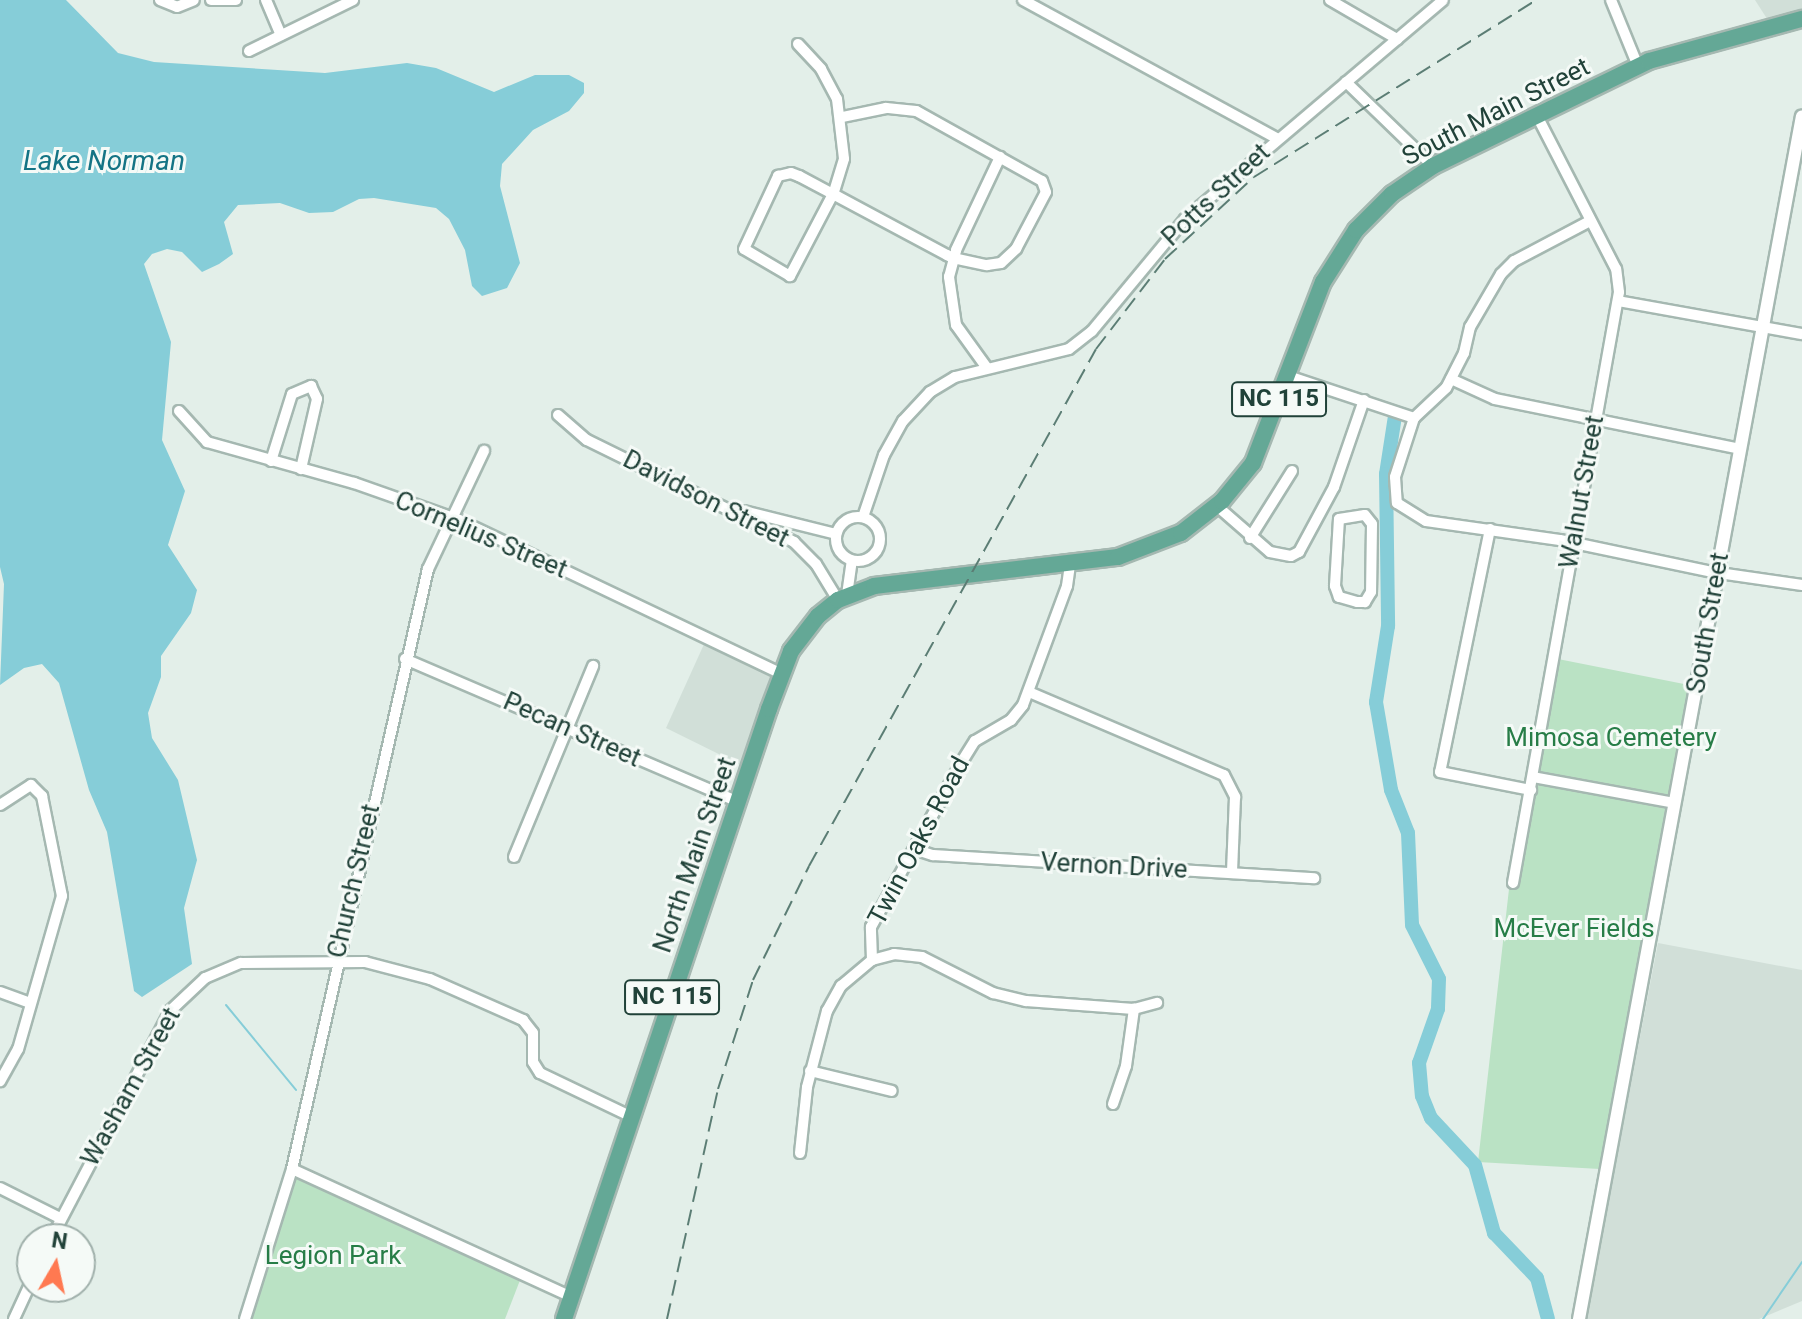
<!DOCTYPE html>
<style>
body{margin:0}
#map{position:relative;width:1802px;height:1319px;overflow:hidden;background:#e3efe9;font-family:Roboto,sans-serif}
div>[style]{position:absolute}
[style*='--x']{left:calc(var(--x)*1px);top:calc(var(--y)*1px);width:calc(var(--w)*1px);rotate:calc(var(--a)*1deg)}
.built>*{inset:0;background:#d1dfd8}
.green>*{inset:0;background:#bae2c4}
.water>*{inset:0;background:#86cdd8}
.stream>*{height:2px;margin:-1px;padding:0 1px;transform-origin:1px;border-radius:1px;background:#86cdd8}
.river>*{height:14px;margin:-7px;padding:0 7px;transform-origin:7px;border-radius:7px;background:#86cdd8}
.roads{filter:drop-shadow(2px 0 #a5b8b1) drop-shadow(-2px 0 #a5b8b1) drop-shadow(0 2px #a5b8b1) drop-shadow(0 -2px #a5b8b1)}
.minor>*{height:10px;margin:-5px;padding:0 5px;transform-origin:5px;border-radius:5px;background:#fff}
.minor>.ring{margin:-5px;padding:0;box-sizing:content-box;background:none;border:10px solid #fff;border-radius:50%}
.tertiary>*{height:12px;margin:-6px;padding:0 6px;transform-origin:6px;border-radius:6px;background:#fff}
.primary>*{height:16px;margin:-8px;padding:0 8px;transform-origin:8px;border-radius:8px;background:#64a896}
.rail>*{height:2px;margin-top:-1px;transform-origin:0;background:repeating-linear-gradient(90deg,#5b7d74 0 16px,transparent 0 24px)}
span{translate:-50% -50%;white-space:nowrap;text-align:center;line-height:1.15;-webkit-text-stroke:6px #f5faf7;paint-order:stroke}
.shield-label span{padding:2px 6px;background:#f5faf7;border:2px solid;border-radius:6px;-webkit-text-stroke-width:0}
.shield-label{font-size:24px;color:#214239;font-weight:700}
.street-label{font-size:26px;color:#214239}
.park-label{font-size:26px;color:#277d47}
.water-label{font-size:28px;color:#147485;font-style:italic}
.north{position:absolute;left:16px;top:1223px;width:80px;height:80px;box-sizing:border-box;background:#f5faf7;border:2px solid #a0b0ab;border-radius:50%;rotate:9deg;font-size:22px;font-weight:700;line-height:32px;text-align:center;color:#214239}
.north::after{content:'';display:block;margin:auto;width:28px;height:36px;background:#ff7951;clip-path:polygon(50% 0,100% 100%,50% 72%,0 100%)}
</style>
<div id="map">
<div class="built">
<i style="clip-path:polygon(1755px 0,1802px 0,1802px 11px,1771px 25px)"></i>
<i style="clip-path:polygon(705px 642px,775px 678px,745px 767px,666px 728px)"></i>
<i style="clip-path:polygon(1658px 943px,1802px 970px,1802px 1301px,1759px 1319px,1586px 1319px)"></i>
</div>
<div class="green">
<i style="clip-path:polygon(1558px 659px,1689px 685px,1600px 1169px,1478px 1162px,1509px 889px,1518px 888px)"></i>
<i style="clip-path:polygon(292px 1170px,522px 1275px,505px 1319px,246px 1319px)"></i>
</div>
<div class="water">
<i style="clip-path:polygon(0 0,66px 0,118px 53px,154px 62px,325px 73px,407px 63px,436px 68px,494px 92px,535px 75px,569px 75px,584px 83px,584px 93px,569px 111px,533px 130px,502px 164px,500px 186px,520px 263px,507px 288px,482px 296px,472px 286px,465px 250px,449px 219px,436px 208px,374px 198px,359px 199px,333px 212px,309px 213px,280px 203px,238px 205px,224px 222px,233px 254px,219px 264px,202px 272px,182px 252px,167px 249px,152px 254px,144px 264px,171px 342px,162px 440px,185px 491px,168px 545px,197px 590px,191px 613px,161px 656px,161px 677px,148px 713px,152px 738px,178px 780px,197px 860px,184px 908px,192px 964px,142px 997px,134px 991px,107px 832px,89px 790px,59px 683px,42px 664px,24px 668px,0 685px,4px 584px,0 567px)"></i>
</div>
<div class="stream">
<i style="--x:226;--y:1005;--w:110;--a:50.5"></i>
<i style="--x:1763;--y:1319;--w:69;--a:-55.6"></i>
</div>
<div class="river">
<i style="--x:1395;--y:416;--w:59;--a:98.8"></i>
<i style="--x:1386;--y:474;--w:152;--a:89.2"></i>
<i style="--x:1388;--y:626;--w:77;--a:99"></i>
<i style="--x:1376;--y:702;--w:89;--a:80.3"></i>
<i style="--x:1391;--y:790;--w:46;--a:68.4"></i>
<i style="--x:1408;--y:833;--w:92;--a:87.5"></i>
<i style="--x:1412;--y:925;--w:60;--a:63.4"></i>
<i style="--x:1439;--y:979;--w:30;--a:92"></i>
<i style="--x:1438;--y:1009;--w:57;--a:109.4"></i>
<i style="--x:1419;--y:1063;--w:33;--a:85"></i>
<i style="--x:1422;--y:1096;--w:24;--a:68"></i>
<i style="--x:1431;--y:1118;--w:64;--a:46.9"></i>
<i style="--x:1475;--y:1165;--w:71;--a:74.4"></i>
<i style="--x:1494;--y:1233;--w:62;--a:46.3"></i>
<i style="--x:1537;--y:1278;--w:42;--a:75"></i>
</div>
<div class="roads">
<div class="minor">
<i style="--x:160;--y:0;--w:18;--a:22"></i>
<i style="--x:177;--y:7;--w:18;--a:-22"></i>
<i style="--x:211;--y:0;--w:25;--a:0"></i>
<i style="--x:266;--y:0;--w:38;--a:67"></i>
<i style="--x:1023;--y:0;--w:288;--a:28.6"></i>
<i style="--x:1330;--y:0;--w:78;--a:30.2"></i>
<i style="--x:1611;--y:0;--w:71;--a:67.8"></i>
<i style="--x:798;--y:44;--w:34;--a:47"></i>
<i style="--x:821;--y:69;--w:34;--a:62"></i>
<i style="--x:837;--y:99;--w:60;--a:83.3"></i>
<i style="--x:844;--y:159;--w:37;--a:107"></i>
<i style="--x:833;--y:194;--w:93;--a:117.7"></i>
<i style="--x:790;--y:276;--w:53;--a:-149.6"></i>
<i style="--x:744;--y:249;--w:81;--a:-65"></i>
<i style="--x:778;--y:176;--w:13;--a:-13"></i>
<i style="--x:791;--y:173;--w:9;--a:21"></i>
<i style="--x:799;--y:176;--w:38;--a:28"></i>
<i style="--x:833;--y:194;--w:129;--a:28.2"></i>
<i style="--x:947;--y:255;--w:7;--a:27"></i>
<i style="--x:953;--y:258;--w:35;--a:12"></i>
<i style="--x:987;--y:265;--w:14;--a:-8"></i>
<i style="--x:1001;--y:263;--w:21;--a:-43"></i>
<i style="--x:1016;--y:249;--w:64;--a:-62.2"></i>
<i style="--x:1046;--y:192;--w:12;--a:-110"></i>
<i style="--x:1042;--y:181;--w:144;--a:-150.9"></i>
<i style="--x:916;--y:111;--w:30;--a:-174"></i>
<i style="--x:886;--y:108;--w:45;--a:168.4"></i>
<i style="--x:249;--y:51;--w:116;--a:-26.1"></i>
<i style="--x:1346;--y:82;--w:121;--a:44"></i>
<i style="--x:1590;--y:221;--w:86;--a:152.2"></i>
<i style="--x:1514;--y:261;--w:18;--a:135"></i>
<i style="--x:1501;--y:274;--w:61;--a:120.3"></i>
<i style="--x:1470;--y:327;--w:27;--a:103"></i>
<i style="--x:1464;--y:353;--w:39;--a:117"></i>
<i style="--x:1446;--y:388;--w:44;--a:136.8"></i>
<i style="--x:1414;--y:418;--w:62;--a:107.9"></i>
<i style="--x:1395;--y:477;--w:26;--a:86"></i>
<i style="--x:1397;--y:503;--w:34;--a:32"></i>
<i style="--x:1426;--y:521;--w:135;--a:8.1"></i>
<i style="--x:1560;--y:540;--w:155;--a:11.9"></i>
<i style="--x:1712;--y:572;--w:91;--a:8.2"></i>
<i style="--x:1618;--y:301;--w:187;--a:10.2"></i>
<i style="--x:987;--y:368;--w:53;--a:-125.8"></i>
<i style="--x:956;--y:325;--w:49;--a:-98.3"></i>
<i style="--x:949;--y:277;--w:28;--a:-75"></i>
<i style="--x:956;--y:250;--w:103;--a:-64.7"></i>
<i style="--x:1288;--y:376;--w:133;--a:18.4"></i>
<i style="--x:1451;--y:379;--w:48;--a:24.4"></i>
<i style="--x:1495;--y:399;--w:250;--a:11.5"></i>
<i style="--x:179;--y:411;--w:42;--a:47.9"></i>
<i style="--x:207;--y:442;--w:153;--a:15.6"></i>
<i style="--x:354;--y:483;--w:111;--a:19.4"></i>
<i style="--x:459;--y:520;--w:358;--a:25.5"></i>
<i style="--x:558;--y:415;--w:38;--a:41"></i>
<i style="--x:587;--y:440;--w:231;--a:26.2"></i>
<i style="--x:794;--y:542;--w:31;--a:45"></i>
<i style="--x:816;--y:564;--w:42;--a:58.6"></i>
<i style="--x:271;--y:461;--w:70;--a:-72.6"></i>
<i style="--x:292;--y:394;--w:21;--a:-23"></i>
<i style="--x:311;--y:386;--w:14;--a:65"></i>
<i style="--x:317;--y:399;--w:72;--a:102.9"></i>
<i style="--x:1217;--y:506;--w:70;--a:41"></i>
<i style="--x:1270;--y:552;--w:21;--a:11"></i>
<i style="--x:1291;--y:556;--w:9;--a:-27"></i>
<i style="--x:1299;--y:552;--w:74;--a:-61.7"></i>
<i style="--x:1334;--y:487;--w:92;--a:-71"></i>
<i style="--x:744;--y:511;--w:95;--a:14"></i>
<i style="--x:1365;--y:515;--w:11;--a:52"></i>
<i style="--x:1372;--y:524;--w:68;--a:90.8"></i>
<i style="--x:1371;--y:592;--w:12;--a:121"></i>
<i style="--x:1365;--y:602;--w:8;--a:180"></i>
<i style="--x:1357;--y:602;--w:19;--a:-164"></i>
<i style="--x:1339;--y:597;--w:12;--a:-110"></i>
<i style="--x:1335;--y:586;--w:67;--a:-86.6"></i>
<i style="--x:1339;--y:519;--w:26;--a:-9"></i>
<i class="ring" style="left:836px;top:517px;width:34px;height:34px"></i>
<i style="--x:863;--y:517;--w:65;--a:-71.3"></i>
<i style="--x:884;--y:455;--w:39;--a:-61"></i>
<i style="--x:903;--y:421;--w:40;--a:-47"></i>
<i style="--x:930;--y:392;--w:29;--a:-31"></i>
<i style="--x:955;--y:377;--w:117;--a:-13.8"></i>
<i style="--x:1069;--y:349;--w:29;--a:-38"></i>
<i style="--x:1092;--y:331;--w:146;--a:-50.3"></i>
<i style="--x:1185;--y:219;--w:338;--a:-40.3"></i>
<i style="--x:1490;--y:529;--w:248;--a:101.6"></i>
<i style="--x:1440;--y:772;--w:93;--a:11.2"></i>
<i style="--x:1250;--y:538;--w:79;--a:-57.9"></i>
<i style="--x:847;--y:595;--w:34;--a:-82"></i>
<i style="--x:405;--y:659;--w:362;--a:23.2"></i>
<i style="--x:1029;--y:692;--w:212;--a:23.1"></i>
<i style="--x:1224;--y:775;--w:25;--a:63"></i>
<i style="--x:1235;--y:797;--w:76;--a:92.3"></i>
<i style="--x:1533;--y:777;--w:144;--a:10.4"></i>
<i style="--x:0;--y:805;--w:37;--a:-33"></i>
<i style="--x:31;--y:785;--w:16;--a:45"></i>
<i style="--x:42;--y:796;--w:102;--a:78.7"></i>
<i style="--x:62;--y:896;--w:159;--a:106"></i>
<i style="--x:18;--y:1049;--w:37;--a:119"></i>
<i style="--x:914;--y:849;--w:20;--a:18"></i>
<i style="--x:933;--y:855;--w:382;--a:3.5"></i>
<i style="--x:514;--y:857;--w:207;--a:-67.5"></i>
<i style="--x:1513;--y:883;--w:600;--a:-79.83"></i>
<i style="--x:1619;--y:292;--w:23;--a:-97"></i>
<i style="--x:1616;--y:269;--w:172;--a:-117.3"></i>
<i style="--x:872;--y:960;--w:33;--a:-92"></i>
<i style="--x:871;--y:927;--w:187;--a:-61.2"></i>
<i style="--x:961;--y:763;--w:26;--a:-58"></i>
<i style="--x:975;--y:741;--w:42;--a:-30.3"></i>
<i style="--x:1011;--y:720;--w:19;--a:-51"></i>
<i style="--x:1023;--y:705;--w:127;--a:-69.7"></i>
<i style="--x:1067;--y:586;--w:22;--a:-82"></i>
<i style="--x:0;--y:992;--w:30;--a:20"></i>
<i style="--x:810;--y:1071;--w:84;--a:13.7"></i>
<i style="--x:1113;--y:1104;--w:40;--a:-71.1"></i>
<i style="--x:1126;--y:1066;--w:58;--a:-82"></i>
<i style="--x:800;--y:1153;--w:66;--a:-83.9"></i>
<i style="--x:807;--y:1087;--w:79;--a:-75.3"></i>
<i style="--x:827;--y:1011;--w:29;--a:-61"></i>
<i style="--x:841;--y:986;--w:40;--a:-40"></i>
<i style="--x:872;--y:960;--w:23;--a:-15"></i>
<i style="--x:894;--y:954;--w:28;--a:6"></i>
<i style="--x:922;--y:957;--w:80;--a:26.9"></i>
<i style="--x:993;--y:993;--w:34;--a:14"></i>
<i style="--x:1026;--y:1001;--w:108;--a:4.2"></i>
<i style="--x:1134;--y:1009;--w:24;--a:-15"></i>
<i style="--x:292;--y:1169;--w:307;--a:24.6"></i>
<i style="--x:0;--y:1188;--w:67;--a:26.6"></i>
<i style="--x:51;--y:1239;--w:257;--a:-62.4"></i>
<i style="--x:170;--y:1011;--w:48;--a:-43.3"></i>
<i style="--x:205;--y:978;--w:39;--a:-23"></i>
<i style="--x:241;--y:963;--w:124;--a:-0.5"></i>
<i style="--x:365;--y:962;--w:67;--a:14.7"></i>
<i style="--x:430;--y:979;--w:102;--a:23.8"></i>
<i style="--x:523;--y:1020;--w:16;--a:52"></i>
<i style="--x:533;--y:1033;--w:29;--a:90"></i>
<i style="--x:533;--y:1062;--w:13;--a:58"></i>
<i style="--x:540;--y:1073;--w:102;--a:25.6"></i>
<i style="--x:14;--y:1319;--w:43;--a:-65.2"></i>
<i style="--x:245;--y:1319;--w:157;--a:-72.6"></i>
<i style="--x:292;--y:1169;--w:615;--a:-77.23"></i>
<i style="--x:428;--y:569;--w:131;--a:-64.6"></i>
</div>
<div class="tertiary">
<i style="--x:1579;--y:1319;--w:1223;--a:-79.5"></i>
</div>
<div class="primary">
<i style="--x:564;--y:1319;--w:644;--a:-71.42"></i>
<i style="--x:769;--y:709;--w:62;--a:-69.2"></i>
<i style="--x:791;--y:651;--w:44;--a:-52.4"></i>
<i style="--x:818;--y:616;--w:26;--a:-39"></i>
<i style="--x:838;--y:600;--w:39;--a:-21"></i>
<i style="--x:874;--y:586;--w:246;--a:-6.8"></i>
<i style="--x:1118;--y:557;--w:67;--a:-20.9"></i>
<i style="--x:1181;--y:533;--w:52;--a:-38"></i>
<i style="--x:1222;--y:501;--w:49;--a:-50.8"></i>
<i style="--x:1253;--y:463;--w:194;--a:-68.9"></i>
<i style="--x:1323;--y:282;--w:62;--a:-57.6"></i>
<i style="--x:1356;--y:230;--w:51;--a:-45"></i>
<i style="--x:1392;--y:194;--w:50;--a:-34.3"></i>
<i style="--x:1433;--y:166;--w:240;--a:-25.9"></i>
<i style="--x:1649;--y:61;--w:159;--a:-15.4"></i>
</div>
</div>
<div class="rail">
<i style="--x:667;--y:1319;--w:236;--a:-77.5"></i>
<i style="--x:718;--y:1089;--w:114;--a:-72.2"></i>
<i style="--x:753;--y:980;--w:127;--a:-63.8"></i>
<i style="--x:809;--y:866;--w:591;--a:-60.96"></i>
<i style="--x:1096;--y:349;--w:113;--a:-52.5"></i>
<i style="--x:1165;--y:259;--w:121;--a:-42.7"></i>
<i style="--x:1254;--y:177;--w:333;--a:-32.1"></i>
</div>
<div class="shield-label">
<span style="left:1279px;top:399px">NC 115</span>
<span style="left:672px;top:997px">NC 115</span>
</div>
<div class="street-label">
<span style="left:1496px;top:112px;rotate:-27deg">South Main Street</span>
<span style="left:1216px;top:195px;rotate:-43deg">Potts Street</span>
<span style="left:1582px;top:492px;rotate:-80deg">Walnut Street</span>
<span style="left:706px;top:499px;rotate:27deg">Davidson Street</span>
<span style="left:481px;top:535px;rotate:23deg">Cornelius Street</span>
<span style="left:1708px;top:623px;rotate:-80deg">South Street</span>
<span style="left:572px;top:730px;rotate:24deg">Pecan Street</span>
<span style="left:919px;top:841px;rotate:-62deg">Twin Oaks Road</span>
<span style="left:695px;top:855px;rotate:-71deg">North Main Street</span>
<span style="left:1114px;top:866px;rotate:3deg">Vernon Drive</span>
<span style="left:354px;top:881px;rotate:-77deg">Church Street</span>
<span style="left:131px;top:1087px;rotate:-61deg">Washam Street</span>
</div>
<div class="park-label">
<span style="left:1611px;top:738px">Mimosa Cemetery</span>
<span style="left:1574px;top:929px">McEver Fields</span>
<span style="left:333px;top:1256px">Legion Park</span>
</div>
<div class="water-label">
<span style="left:104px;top:161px">Lake Norman</span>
</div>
<div class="north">N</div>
</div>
